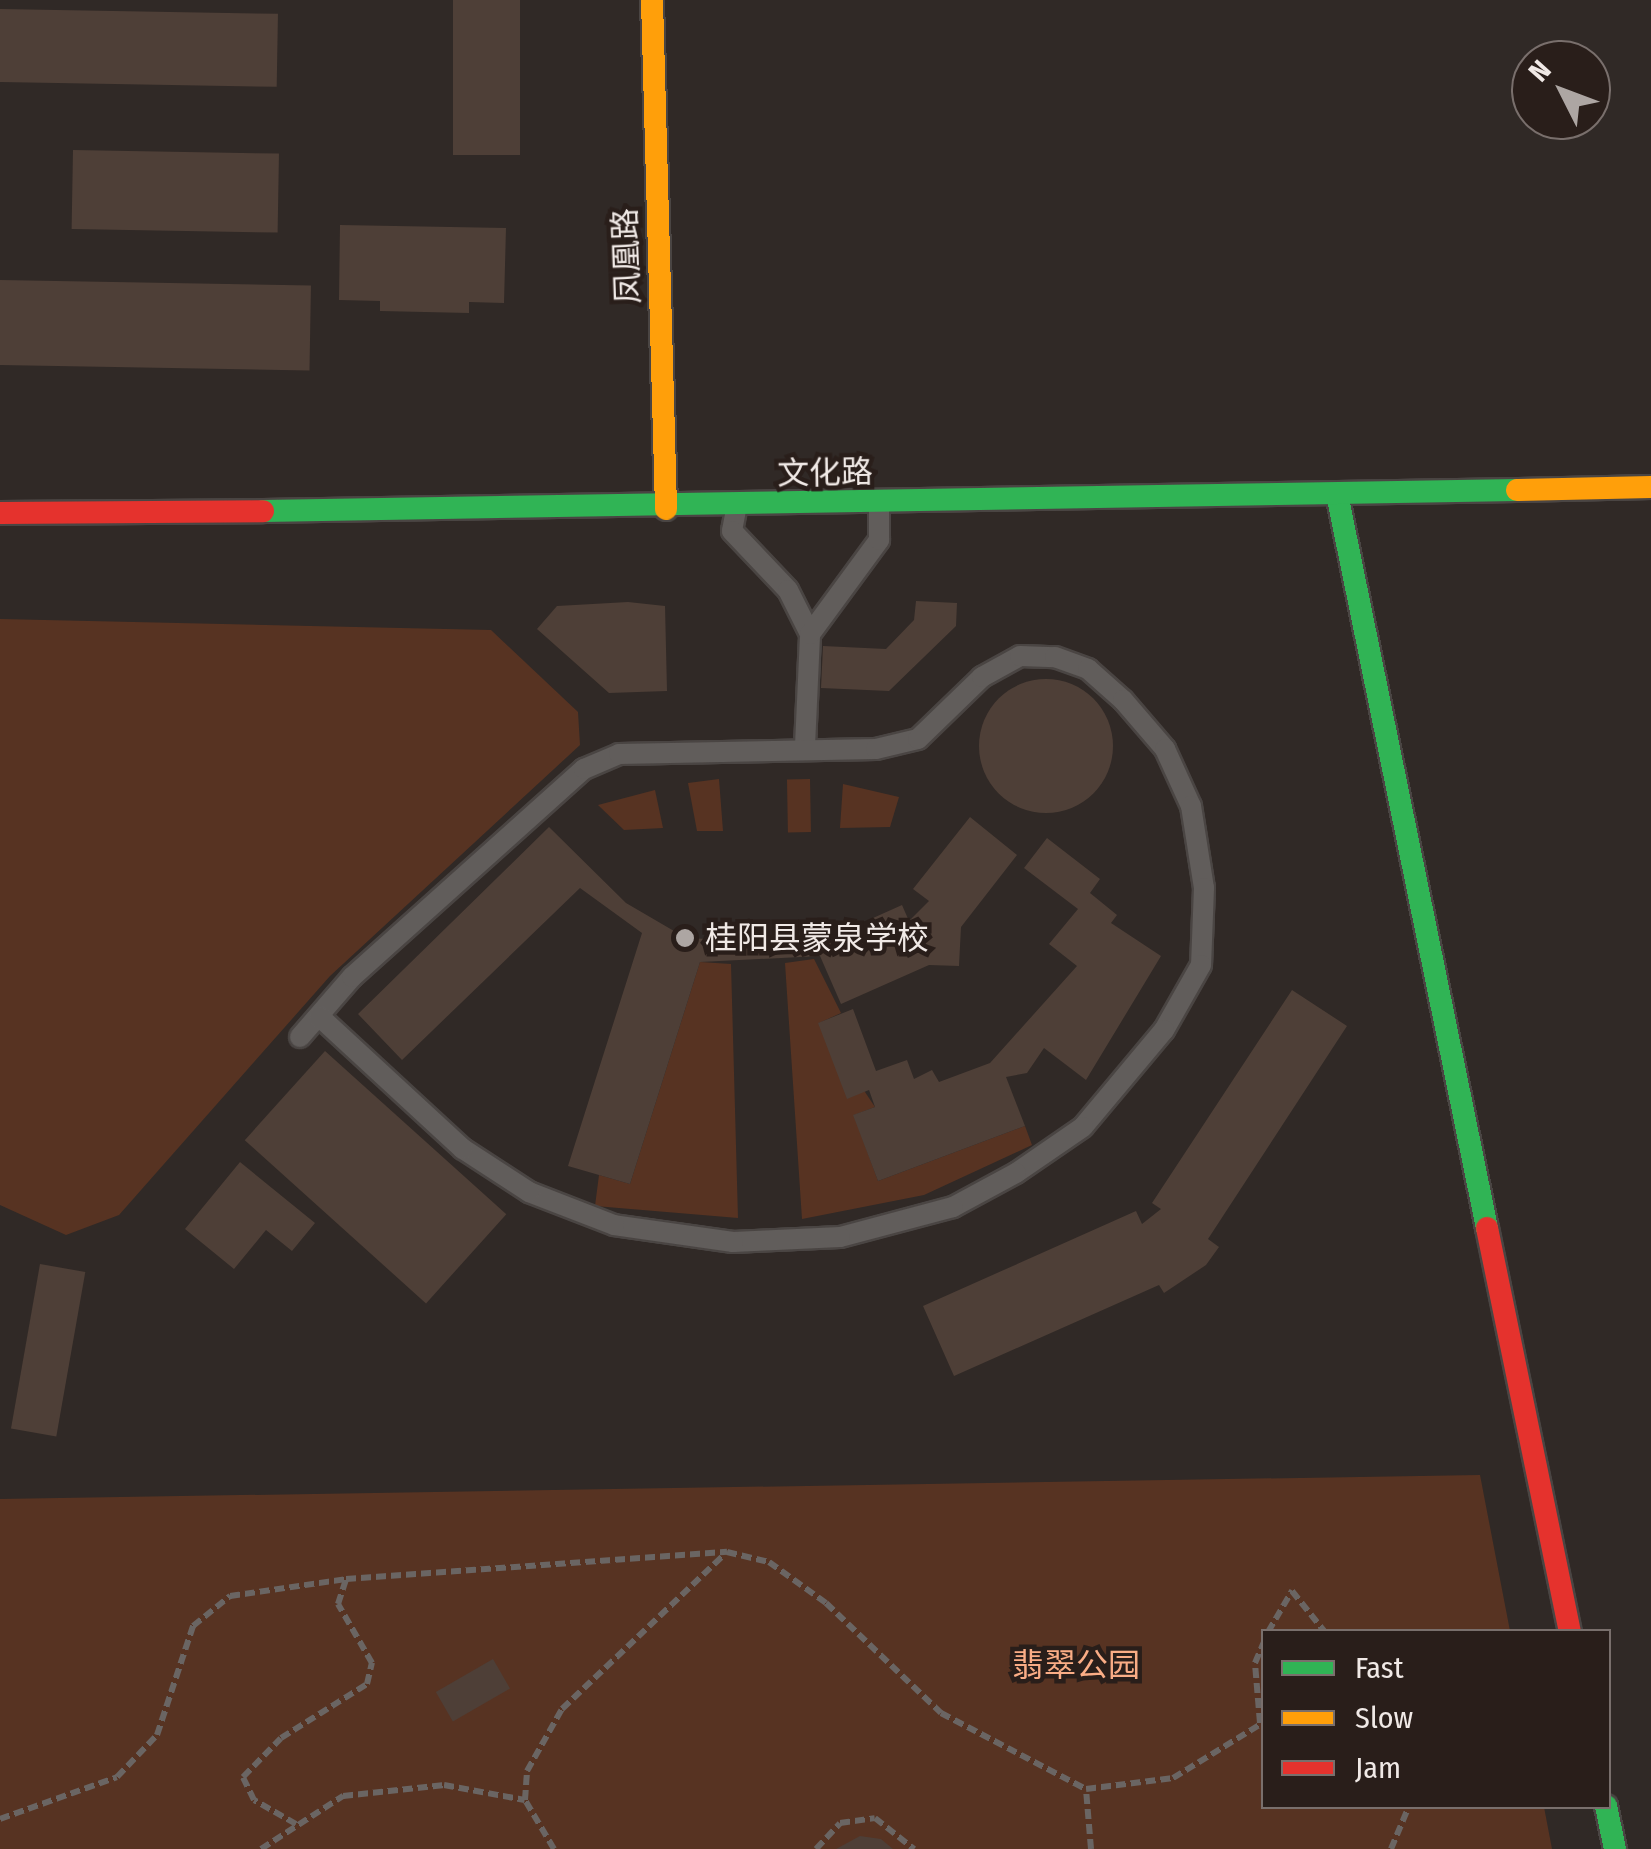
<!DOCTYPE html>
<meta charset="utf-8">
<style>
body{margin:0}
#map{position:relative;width:1651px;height:1849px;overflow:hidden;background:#302926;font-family:"Fira Sans Condensed","Noto Sans SC",sans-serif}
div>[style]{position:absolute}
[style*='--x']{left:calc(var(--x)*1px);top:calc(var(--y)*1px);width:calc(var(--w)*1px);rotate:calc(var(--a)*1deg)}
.green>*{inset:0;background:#573322;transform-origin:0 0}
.building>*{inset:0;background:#4e3f37;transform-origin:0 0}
.round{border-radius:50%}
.path>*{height:6px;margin-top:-3px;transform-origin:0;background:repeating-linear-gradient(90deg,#6a6563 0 10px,transparent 0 15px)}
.roads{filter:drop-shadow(2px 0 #4a4543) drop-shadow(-2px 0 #4a4543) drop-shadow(0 2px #4a4543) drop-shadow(0 -2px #4a4543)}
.lane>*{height:20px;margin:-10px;padding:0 10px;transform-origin:10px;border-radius:10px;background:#615d5b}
.fast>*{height:22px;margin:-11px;padding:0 11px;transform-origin:11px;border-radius:11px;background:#30b455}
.slow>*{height:22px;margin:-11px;padding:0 11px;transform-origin:11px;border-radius:11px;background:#ff9f0a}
.jam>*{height:22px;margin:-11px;padding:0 11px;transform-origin:11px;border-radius:11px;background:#e5322d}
.dots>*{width:28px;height:28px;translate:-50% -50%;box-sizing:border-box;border:5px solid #291e1a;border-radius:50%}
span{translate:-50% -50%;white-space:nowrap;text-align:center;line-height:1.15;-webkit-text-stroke:9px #291e1a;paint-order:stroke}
.street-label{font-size:32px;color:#f0e9e6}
.poi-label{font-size:32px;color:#f0e9e6}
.left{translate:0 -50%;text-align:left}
.park-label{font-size:32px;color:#faad86}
.legend{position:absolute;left:1261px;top:1629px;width:350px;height:180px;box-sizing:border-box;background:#291e1a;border:2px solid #796f6c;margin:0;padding:12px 18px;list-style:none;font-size:30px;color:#f0e9e6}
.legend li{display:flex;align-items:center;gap:20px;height:50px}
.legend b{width:50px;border:2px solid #796f6c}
.north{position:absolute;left:1511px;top:40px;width:100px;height:100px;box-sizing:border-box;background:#291e1a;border:2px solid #796f6c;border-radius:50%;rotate:312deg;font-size:28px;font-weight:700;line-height:40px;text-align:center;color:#f0e9e6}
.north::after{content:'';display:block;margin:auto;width:35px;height:45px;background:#ada6a3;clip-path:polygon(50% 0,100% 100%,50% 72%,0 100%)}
</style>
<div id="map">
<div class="green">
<i style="clip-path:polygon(0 619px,491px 630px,578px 712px,580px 745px,330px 976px,119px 1215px,66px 1235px,0 1205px)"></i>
<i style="clip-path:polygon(719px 779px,723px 831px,697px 831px,688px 783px)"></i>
<i style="left:810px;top:779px;width:53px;height:23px;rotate:89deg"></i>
<i style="clip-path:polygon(843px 784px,899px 797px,890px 827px,840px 828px)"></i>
<i style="clip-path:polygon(655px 790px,663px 828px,624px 830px,598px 805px)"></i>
<i style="clip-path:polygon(814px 959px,841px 1013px,819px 1023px,875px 1107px,854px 1115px,878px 1181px,1025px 1126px,1032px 1145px,924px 1195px,802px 1219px,785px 963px)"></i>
<i style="clip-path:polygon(700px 962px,731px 964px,738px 1218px,595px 1206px,599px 1175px,630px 1184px)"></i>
<i style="clip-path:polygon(1480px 1475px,1510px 1631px,1264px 1632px,1264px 1806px,1544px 1807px,1552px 1849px,0 1849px,0 1499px)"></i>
</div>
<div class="building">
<i style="left:453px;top:0;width:67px;height:155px"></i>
<i style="left:0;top:9px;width:278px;height:73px;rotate:1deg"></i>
<i style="left:73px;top:150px;width:206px;height:79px;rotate:1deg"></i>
<i style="clip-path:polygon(340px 225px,506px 228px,504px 303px,469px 302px,469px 313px,380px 311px,380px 301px,339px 300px)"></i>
<i style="left:0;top:280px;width:311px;height:85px;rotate:1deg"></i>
<i style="clip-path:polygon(916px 601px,957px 603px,956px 626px,889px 691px,821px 688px,823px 646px,886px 649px,914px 620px)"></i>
<i style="clip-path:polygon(628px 602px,665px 606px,667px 691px,609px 693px,537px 629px,557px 606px)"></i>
<i class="round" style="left:979px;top:679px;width:134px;height:134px"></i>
<i style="clip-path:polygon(970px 817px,1017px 855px,961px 927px,959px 966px,929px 965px,841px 1004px,820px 956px,700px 962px,630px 1184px,568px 1166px,642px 933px,580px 888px,402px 1060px,358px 1014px,549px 827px,626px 903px,686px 938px,815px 944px,902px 905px,909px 921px,929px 901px,913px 889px)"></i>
<i style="clip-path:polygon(1047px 838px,1100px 879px,1090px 893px,1117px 915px,1111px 923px,1161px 956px,1086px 1080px,1044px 1048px,1027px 1073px,1006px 1077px,1025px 1126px,878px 1181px,853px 1115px,875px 1107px,869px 1090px,847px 1099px,818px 1023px,853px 1009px,876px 1071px,907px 1060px,914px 1079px,932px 1070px,939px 1082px,990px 1063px,1077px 966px,1049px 944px,1078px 909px,1024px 868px)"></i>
<i style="clip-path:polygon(1292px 990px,1347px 1026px,1208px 1239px,1219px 1247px,1206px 1265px,1164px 1293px,1159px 1285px,954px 1376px,923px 1306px,1136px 1211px,1142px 1224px,1161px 1209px,1152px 1203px)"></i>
<i style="left:325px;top:1051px;width:244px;height:120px;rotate:42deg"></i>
<i style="clip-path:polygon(240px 1162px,315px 1223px,292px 1251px,266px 1230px,234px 1269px,185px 1229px)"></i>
<i style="left:40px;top:1264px;width:46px;height:167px;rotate:10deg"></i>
<i style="left:493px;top:1659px;width:34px;height:66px;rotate:60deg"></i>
<i style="clip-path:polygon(860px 1836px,881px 1839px,893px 1849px,836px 1849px)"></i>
</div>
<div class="path">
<i style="--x:1268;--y:1632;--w:48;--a:-59.7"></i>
<i style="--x:1292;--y:1591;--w:53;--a:51.2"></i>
<i style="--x:1260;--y:1723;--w:60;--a:-94.8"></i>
<i style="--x:1255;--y:1663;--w:23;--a:-67"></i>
<i style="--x:0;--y:1819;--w:124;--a:-19.7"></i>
<i style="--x:117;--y:1777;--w:58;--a:-46.4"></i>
<i style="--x:157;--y:1735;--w:115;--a:-71.7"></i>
<i style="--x:193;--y:1626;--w:48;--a:-39"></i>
<i style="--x:230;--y:1596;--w:117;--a:-8.3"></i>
<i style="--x:346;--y:1579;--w:382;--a:-4.1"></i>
<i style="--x:727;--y:1552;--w:43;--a:13.4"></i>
<i style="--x:769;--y:1562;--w:70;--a:35.7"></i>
<i style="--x:826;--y:1603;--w:159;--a:43.7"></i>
<i style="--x:941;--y:1713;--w:164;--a:27.7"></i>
<i style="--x:296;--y:1824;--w:48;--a:-150.3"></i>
<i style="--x:254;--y:1800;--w:25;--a:-116"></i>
<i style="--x:243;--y:1777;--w:54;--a:-45.7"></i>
<i style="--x:281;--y:1738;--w:102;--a:-32.1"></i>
<i style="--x:367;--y:1684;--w:22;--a:-77"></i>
<i style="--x:372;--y:1663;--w:68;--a:-120"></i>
<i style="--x:338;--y:1604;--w:26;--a:-72"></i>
<i style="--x:261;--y:1849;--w:98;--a:-32.9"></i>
<i style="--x:343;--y:1796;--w:102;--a:-6.2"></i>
<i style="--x:444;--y:1785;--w:82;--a:10.5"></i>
<i style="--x:554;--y:1849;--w:57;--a:-120.6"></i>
<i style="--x:525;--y:1800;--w:29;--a:-86"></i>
<i style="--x:527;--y:1771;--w:71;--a:-60.6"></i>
<i style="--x:562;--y:1709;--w:225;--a:-43.6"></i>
<i style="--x:816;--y:1849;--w:35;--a:-47"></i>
<i style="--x:840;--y:1823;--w:35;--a:-8"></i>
<i style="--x:875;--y:1818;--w:50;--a:38.5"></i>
<i style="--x:1091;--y:1849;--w:60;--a:-94.8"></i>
<i style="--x:1086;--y:1789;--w:88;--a:-7.2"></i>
<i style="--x:1173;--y:1778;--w:107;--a:-31.6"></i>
<i style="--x:1391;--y:1849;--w:47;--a:-67.3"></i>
</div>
<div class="roads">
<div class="lane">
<i style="--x:736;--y:510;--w:21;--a:101"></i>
<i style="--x:732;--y:531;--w:81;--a:46.5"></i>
<i style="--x:788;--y:590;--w:49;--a:63.4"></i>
<i style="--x:805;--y:746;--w:112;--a:-87.4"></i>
<i style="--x:810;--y:634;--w:117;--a:-53.7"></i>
<i style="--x:879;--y:540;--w:33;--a:-90"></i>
<i style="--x:300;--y:1037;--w:79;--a:-49.1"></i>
<i style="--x:352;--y:977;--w:312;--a:-41.9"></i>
<i style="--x:584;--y:769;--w:38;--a:-23"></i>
<i style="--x:619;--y:754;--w:257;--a:-1.1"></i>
<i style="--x:876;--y:749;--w:43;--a:-13.4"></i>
<i style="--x:918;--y:739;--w:89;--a:-44.1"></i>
<i style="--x:982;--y:677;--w:43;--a:-28.9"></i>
<i style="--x:1020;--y:656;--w:35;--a:2"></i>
<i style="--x:1055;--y:657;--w:35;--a:20"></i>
<i style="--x:1088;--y:669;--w:47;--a:41.5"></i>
<i style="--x:1123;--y:700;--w:65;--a:49.4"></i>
<i style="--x:1165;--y:749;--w:63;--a:65.5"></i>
<i style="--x:1191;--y:806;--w:83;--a:81"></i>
<i style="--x:1204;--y:888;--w:77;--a:92.2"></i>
<i style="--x:1201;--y:965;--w:75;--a:119.6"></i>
<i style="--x:1164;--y:1030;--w:126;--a:129.9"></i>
<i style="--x:1083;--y:1127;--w:81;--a:145.5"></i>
<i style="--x:1016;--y:1173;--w:72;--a:151.6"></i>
<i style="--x:953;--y:1207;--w:117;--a:165.1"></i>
<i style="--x:840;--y:1237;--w:107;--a:177.3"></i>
<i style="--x:733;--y:1242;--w:120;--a:-171.9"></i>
<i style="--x:614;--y:1225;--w:91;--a:-158.8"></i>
<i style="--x:529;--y:1192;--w:79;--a:-146.9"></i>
<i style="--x:463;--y:1149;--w:196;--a:-137.3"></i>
</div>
<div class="fast">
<i style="--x:1337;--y:494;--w:749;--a:78.45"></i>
<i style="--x:263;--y:511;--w:1254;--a:-0.96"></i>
<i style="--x:1606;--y:1806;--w:44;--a:78.2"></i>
</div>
<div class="slow">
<i style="--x:652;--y:0;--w:509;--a:88.42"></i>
<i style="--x:1517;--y:490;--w:134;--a:-1.3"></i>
</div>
<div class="jam">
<i style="--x:0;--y:513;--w:263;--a:-0.4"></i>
<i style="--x:1487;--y:1228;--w:412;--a:78.4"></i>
</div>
</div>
<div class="dots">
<i style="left:685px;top:938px;background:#ada6a3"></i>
</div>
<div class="street-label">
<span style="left:627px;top:256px;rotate:-92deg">凤凰路</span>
<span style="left:825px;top:473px;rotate:-1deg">文化路</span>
</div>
<div class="poi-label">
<span class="left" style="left:705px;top:938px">桂阳县蒙泉学校</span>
</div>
<div class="park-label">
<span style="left:1076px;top:1665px">翡翠公园</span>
</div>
<ul class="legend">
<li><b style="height:12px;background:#30b455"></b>Fast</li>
<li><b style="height:12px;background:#ff9f0a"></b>Slow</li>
<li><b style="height:12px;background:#e5322d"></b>Jam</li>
</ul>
<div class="north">N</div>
</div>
